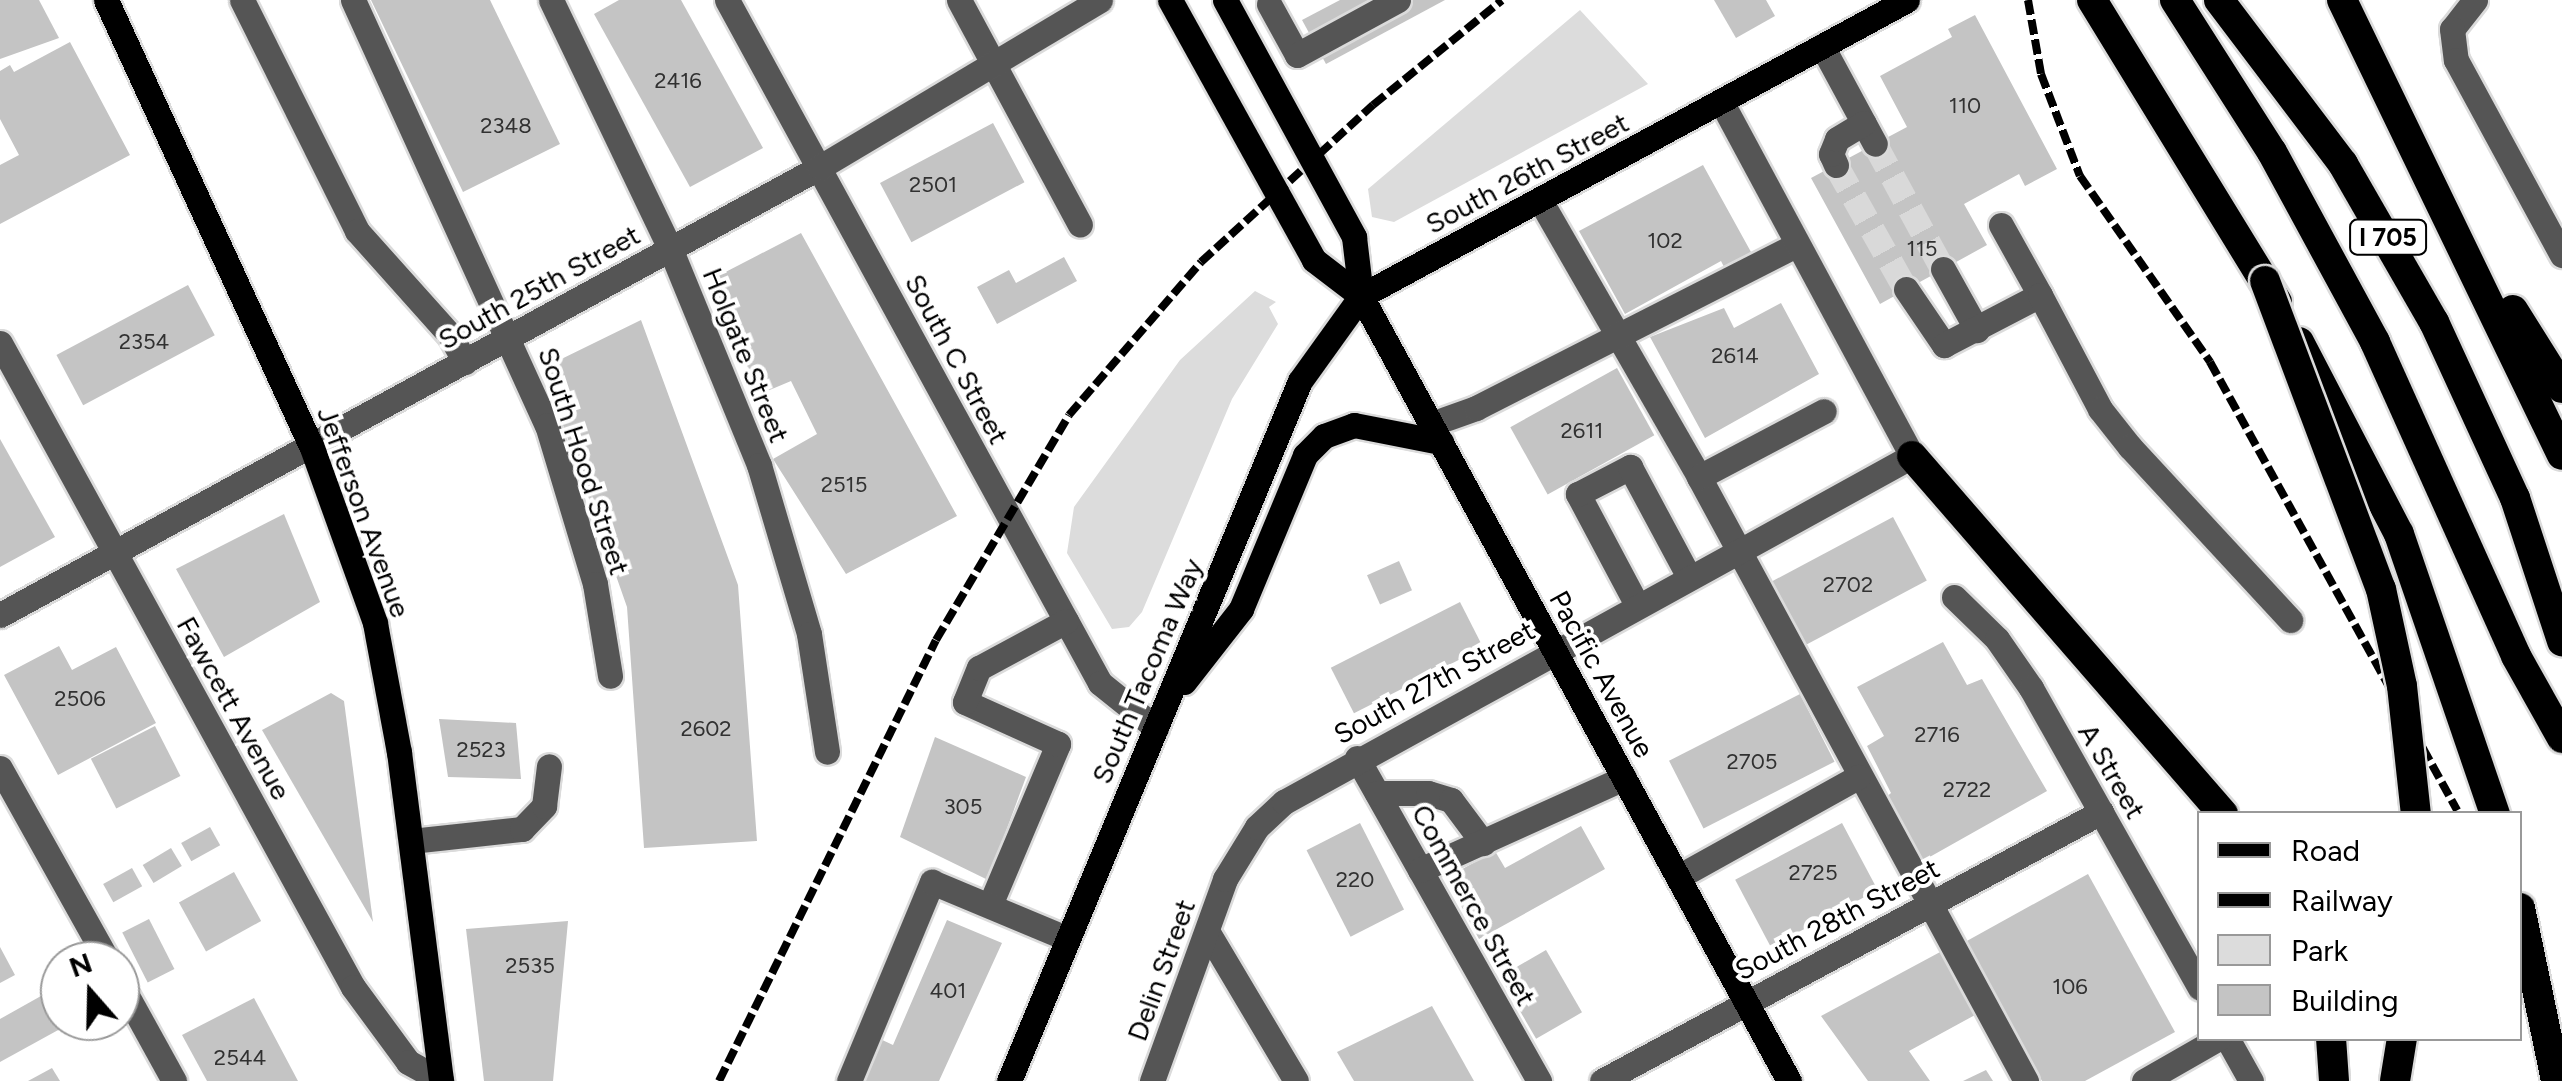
<!DOCTYPE html>
<style>
body{margin:0}
#map{position:relative;width:2562px;height:1081px;overflow:hidden;background:#fff;font-family:Figtree,sans-serif}
div>[style]{position:absolute}
[style*='--x']{left:calc(var(--x)*1px);top:calc(var(--y)*1px);width:calc(var(--w)*1px);rotate:calc(var(--a)*1deg)}
.green>*{inset:0;background:#dcdcdc}
.building>*{inset:0;background:#c4c4c4;transform-origin:0 0}
.minor-tunnel>*{height:25px;margin-top:-12.5px;transform-origin:0;background:repeating-linear-gradient(90deg,#d9d9d9 0 25px,transparent 0 37px)}
.roads{filter:drop-shadow(2px 0 #dbdbdb) drop-shadow(-2px 0 #dbdbdb) drop-shadow(0 2px #dbdbdb) drop-shadow(0 -2px #dbdbdb)}
.minor>*{height:25px;margin:-12.5px;padding:0 12.5px;transform-origin:12.5px;border-radius:12.5px;background:#555}
.major>*{height:25px;margin:-12.5px;padding:0 12.5px;transform-origin:12.5px;border-radius:12.5px;background:#000}
.highway>*{height:30px;margin:-15px;padding:0 15px;transform-origin:15px;border-radius:15px;background:#000}
.rail>*{height:8px;margin-top:-4px;transform-origin:0;background:repeating-linear-gradient(90deg,#000 0 15px,transparent 0 20px)}
.bridges{filter:drop-shadow(2px 0 #dbdbdb) drop-shadow(-2px 0 #dbdbdb) drop-shadow(0 2px #dbdbdb) drop-shadow(0 -2px #dbdbdb)}
.highway-bridge>*{height:30px;margin:-15px;padding:0 15px;transform-origin:15px;border-radius:15px;background:#000}
span{translate:-50% -50%;white-space:nowrap;text-align:center;line-height:1.15;-webkit-text-stroke:8px #fff;paint-order:stroke}
.number-label{font-size:22px;color:#313131}
.number-label span{-webkit-text-stroke-width:0}
.shield-label span{padding:2px 8px;background:#fff;border:2px solid;border-radius:8px;-webkit-text-stroke-width:0}
.shield-label{font-size:25px;color:#000;font-weight:700}
.street-label{font-size:28px;color:#000}
.legend{position:absolute;left:2197px;top:811px;width:325px;height:230px;box-sizing:border-box;background:#fff;border:2px solid #999;margin:0;padding:12px 18px;list-style:none;font-size:30px;color:#000}
.legend li{display:flex;align-items:center;gap:20px;height:50px}
.legend b{width:50px;border:2px solid #999}
.north{position:absolute;left:40px;top:941px;width:100px;height:100px;box-sizing:border-box;background:#fff;border:2px solid #999;border-radius:50%;rotate:340deg;font-size:28px;font-weight:700;line-height:40px;text-align:center;color:#000}
.north::after{content:'';display:block;margin:auto;width:35px;height:45px;background:#000;clip-path:polygon(50% 0,100% 100%,50% 72%,0 100%)}
</style>
<div id="map">
<div class="green">
<i style="clip-path:polygon(1580px 10px,1648px 84px,1394px 222px,1372px 217px,1368px 189px)"></i>
<i style="clip-path:polygon(1255px 291px,1276px 302px,1269px 307px,1278px 324px,1232px 399px,1142px 612px,1129px 627px,1112px 629px,1067px 553px,1074px 507px,1180px 360px)"></i>
</div>
<div class="building">
<i style="clip-path:polygon(0 0,39px 0,59px 38px,0 59px)"></i>
<i style="clip-path:polygon(371px 0,490px 0,560px 144px,463px 192px)"></i>
<i style="clip-path:polygon(619px 0,681px 0,763px 148px,690px 187px,594px 14px)"></i>
<i style="clip-path:polygon(1340px 0,1445px 0,1326px 64px,1302px 20px)"></i>
<i style="clip-path:polygon(1714px 0,1766px 0,1775px 16px,1736px 38px)"></i>
<i style="clip-path:polygon(1975px 15px,2057px 169px,2025px 186px,2019px 174px,1964px 204px,1987px 245px,1880px 304px,1811px 178px,1907px 127px,1880px 76px,1952px 37px,1948px 29px)"></i>
<i style="clip-path:polygon(70px 42px,130px 155px,0 224px,0 165px,19px 155px,0 119px,0 71px,10px 65px,14px 72px)"></i>
<i style="left:993px;top:123px;width:67px;height:128px;rotate:62deg"></i>
<i style="clip-path:polygon(1703px 165px,1751px 252px,1725px 269px,1721px 261px,1625px 314px,1579px 231px)"></i>
<i style="clip-path:polygon(801px 233px,957px 516px,846px 574px,773px 459px,817px 434px,791px 381px,758px 395px,712px 279px)"></i>
<i style="clip-path:polygon(1064px 257px,1077px 281px,997px 324px,977px 287px,1009px 270px,1016px 283px)"></i>
<i style="left:188px;top:285px;width:57px;height:149px;rotate:62deg"></i>
<i style="clip-path:polygon(1781px 303px,1819px 374px,1705px 438px,1650px 337px,1724px 308px,1734px 328px)"></i>
<i style="clip-path:polygon(641px 320px,738px 585px,757px 841px,644px 848px,627px 607px,543px 368px)"></i>
<i style="left:1617px;top:368px;width:77px;height:122px;rotate:61deg"></i>
<i style="clip-path:polygon(0 439px,55px 537px,0 567px)"></i>
<i style="clip-path:polygon(284px 514px,320px 602px,224px 657px,176px 569px)"></i>
<i style="left:1893px;top:517px;width:72px;height:142px;rotate:62deg"></i>
<i style="left:1399px;top:561px;width:32px;height:35px;rotate:66deg"></i>
<i style="left:1460px;top:602px;width:51px;height:145px;rotate:63deg"></i>
<i style="clip-path:polygon(1943px 642px,1967px 685px,1982px 679px,2047px 791px,1919px 863px,1884px 799px,1891px 793px,1867px 746px,1884px 736px,1857px 687px)"></i>
<i style="clip-path:polygon(59px 646px,72px 670px,116px 647px,156px 723px,58px 775px,4px 675px)"></i>
<i style="clip-path:polygon(331px 693px,344px 701px,373px 922px,262px 730px)"></i>
<i style="left:1800px;top:694px;width:76px;height:147px;rotate:63deg"></i>
<i style="clip-path:polygon(439px 719px,516px 723px,521px 779px,448px 777px)"></i>
<i style="left:155px;top:726px;width:56px;height:72px;rotate:63deg"></i>
<i style="clip-path:polygon(935px 737px,1026px 777px,988px 880px,900px 837px)"></i>
<i style="left:1360px;top:823px;width:97px;height:60px;rotate:63deg"></i>
<i style="left:1842px;top:823px;width:76px;height:121px;rotate:62deg"></i>
<i style="clip-path:polygon(1581px 826px,1605px 869px,1479px 939px,1446px 878px,1495px 851px,1505px 868px)"></i>
<i style="left:210px;top:827px;width:21px;height:33px;rotate:61deg"></i>
<i style="left:171px;top:848px;width:21px;height:33px;rotate:59deg"></i>
<i style="left:132px;top:868px;width:21px;height:33px;rotate:61deg"></i>
<i style="left:234px;top:872px;width:56px;height:63px;rotate:61deg"></i>
<i style="clip-path:polygon(2088px 874px,2175px 1032px,2085px 1081px,2042px 1081px,1965px 942px)"></i>
<i style="left:149px;top:919px;width:56px;height:30px;rotate:63deg"></i>
<i style="clip-path:polygon(947px 920px,1002px 943px,939px 1081px,858px 1081px,878px 1038px,893px 1045px)"></i>
<i style="clip-path:polygon(568px 921px,553px 1081px,484px 1081px,466px 929px)"></i>
<i style="clip-path:polygon(0 947px,15px 975px,0 983px)"></i>
<i style="left:1546px;top:950px;width:72px;height:53px;rotate:60deg"></i>
<i style="clip-path:polygon(1942px 951px,1975px 1015px,1909px 1051px,1930px 1081px,1868px 1081px,1821px 1016px)"></i>
<i style="clip-path:polygon(41px 996px,60px 1029px,0 1062px,0 1019px)"></i>
<i style="clip-path:polygon(254px 998px,298px 1081px,207px 1081px,182px 1035px)"></i>
<i style="clip-path:polygon(1432px 1006px,1474px 1081px,1354px 1081px,1337px 1052px)"></i>
<i style="clip-path:polygon(52px 1068px,60px 1081px,28px 1081px)"></i>
<i style="clip-path:polygon(1986px 1070px,1993px 1081px,1963px 1081px)"></i>
</div>
<div class="minor-tunnel">
<i style="--x:1875;--y:144;--w:142;--a:61.5"></i>
<i style="--x:1836;--y:165;--w:142;--a:60.6"></i>
</div>
<div class="roads">
<div class="minor">
<i style="--x:242;--y:0;--w:258;--a:63.5"></i>
<i style="--x:357;--y:231;--w:140;--a:48.2"></i>
<i style="--x:450;--y:335;--w:31;--a:61"></i>
<i style="--x:353;--y:0;--w:467;--a:65.5"></i>
<i style="--x:547;--y:425;--w:166;--a:73.2"></i>
<i style="--x:595;--y:584;--w:93;--a:80.7"></i>
<i style="--x:551;--y:0;--w:275;--a:64.4"></i>
<i style="--x:670;--y:248;--w:235;--a:67.7"></i>
<i style="--x:759;--y:465;--w:176;--a:73.5"></i>
<i style="--x:809;--y:634;--w:119;--a:81.3"></i>
<i style="--x:727;--y:0;--w:778;--a:61.36"></i>
<i style="--x:1100;--y:683;--w:72;--a:38.8"></i>
<i style="--x:959;--y:0;--w:255;--a:61.7"></i>
<i style="--x:2475;--y:0;--w:37;--a:128"></i>
<i style="--x:2452;--y:29;--w:31;--a:83"></i>
<i style="--x:2456;--y:60;--w:222;--a:61.5"></i>
<i style="--x:1269;--y:4;--w:58;--a:61.2"></i>
<i style="--x:1297;--y:55;--w:115;--a:-28.6"></i>
<i style="--x:1822;--y:46;--w:111;--a:61.6"></i>
<i style="--x:1836;--y:165;--w:12;--a:-114"></i>
<i style="--x:1831;--y:154;--w:16;--a:-68"></i>
<i style="--x:1837;--y:139;--w:31;--a:-31"></i>
<i style="--x:1540;--y:200;--w:319;--a:60.1"></i>
<i style="--x:1699;--y:477;--w:687;--a:61.57"></i>
<i style="--x:2001;--y:225;--w:80;--a:60.9"></i>
<i style="--x:1943;--y:269;--w:70;--a:60.9"></i>
<i style="--x:1906;--y:289;--w:68;--a:55.8"></i>
<i style="--x:1944;--y:345;--w:108;--a:-27.5"></i>
<i style="--x:2040;--y:295;--w:129;--a:62.2"></i>
<i style="--x:2100;--y:409;--w:48;--a:51.7"></i>
<i style="--x:2130;--y:447;--w:236;--a:47.2"></i>
<i style="--x:0;--y:343;--w:734;--a:61.27"></i>
<i style="--x:353;--y:987;--w:93;--a:53.7"></i>
<i style="--x:408;--y:1062;--w:38;--a:29"></i>
<i style="--x:1431;--y:424;--w:48;--a:-19.6"></i>
<i style="--x:1476;--y:408;--w:359;--a:-27"></i>
<i style="--x:1699;--y:477;--w:141;--a:-27.8"></i>
<i style="--x:1954;--y:597;--w:60;--a:44.3"></i>
<i style="--x:1997;--y:639;--w:60;--a:55.2"></i>
<i style="--x:2031;--y:688;--w:344;--a:60.6"></i>
<i style="--x:1637;--y:605;--w:126;--a:-118"></i>
<i style="--x:1578;--y:494;--w:59;--a:-27.4"></i>
<i style="--x:1630;--y:467;--w:125;--a:61.8"></i>
<i style="--x:0;--y:615;--w:934;--a:-28.65"></i>
<i style="--x:820;--y:167;--w:326;--a:-30.8"></i>
<i style="--x:1357;--y:758;--w:371;--a:60.6"></i>
<i style="--x:0;--y:768;--w:221;--a:60.8"></i>
<i style="--x:1377;--y:793;--w:51;--a:0"></i>
<i style="--x:1428;--y:793;--w:24;--a:17"></i>
<i style="--x:1451;--y:800;--w:54;--a:53.3"></i>
<i style="--x:411;--y:841;--w:112;--a:-6.2"></i>
<i style="--x:522;--y:829;--w:32;--a:-46"></i>
<i style="--x:544;--y:806;--w:40;--a:-82.9"></i>
<i style="--x:1420;--y:870;--w:224;--a:-24.3"></i>
<i style="--x:1678;--y:877;--w:206;--a:-29.1"></i>
<i style="--x:990;--y:905;--w:175;--a:-67.1"></i>
<i style="--x:1058;--y:744;--w:102;--a:-155.7"></i>
<i style="--x:965;--y:702;--w:37;--a:-68"></i>
<i style="--x:979;--y:668;--w:99;--a:-28.4"></i>
<i style="--x:1207;--y:931;--w:174;--a:59.3"></i>
<i style="--x:120;--y:983;--w:112;--a:61.1"></i>
<i style="--x:2227;--y:1038;--w:49;--a:60.8"></i>
<i style="--x:849;--y:1081;--w:216;--a:-67.4"></i>
<i style="--x:932;--y:882;--w:147;--a:22.7"></i>
<i style="--x:1152;--y:1081;--w:215;--a:-70.1"></i>
<i style="--x:1225;--y:879;--w:61;--a:-58.4"></i>
<i style="--x:1257;--y:827;--w:37;--a:-43"></i>
<i style="--x:1284;--y:802;--w:717;--a:-28.85"></i>
<i style="--x:1912;--y:456;--w:402;--a:-118.3"></i>
<i style="--x:1602;--y:1081;--w:567;--a:-28.33"></i>
<i style="--x:2144;--y:1081;--w:86;--a:-29.8"></i>
</div>
<div class="major">
<i style="--x:106;--y:0;--w:490;--a:65.3"></i>
<i style="--x:311;--y:445;--w:189;--a:70.2"></i>
<i style="--x:375;--y:623;--w:131;--a:79.5"></i>
<i style="--x:399;--y:752;--w:332;--a:82.7"></i>
<i style="--x:1170;--y:0;--w:297;--a:61"></i>
<i style="--x:1314;--y:260;--w:59;--a:37.5"></i>
<i style="--x:1225;--y:0;--w:270;--a:61.4"></i>
<i style="--x:1354;--y:237;--w:59;--a:83.2"></i>
<i style="--x:1361;--y:296;--w:894;--a:61.4"></i>
<i style="--x:1184;--y:682;--w:93;--a:-52"></i>
<i style="--x:1241;--y:609;--w:167;--a:-67.4"></i>
<i style="--x:1305;--y:455;--w:27;--a:-45"></i>
<i style="--x:1324;--y:436;--w:32;--a:-20"></i>
<i style="--x:1354;--y:425;--w:89;--a:11.1"></i>
<i style="--x:1009;--y:1081;--w:758;--a:-67.43"></i>
<i style="--x:1300;--y:381;--w:105;--a:-54.3"></i>
<i style="--x:1361;--y:296;--w:621;--a:-28.46"></i>
</div>
<div class="highway">
<i style="--x:2092;--y:0;--w:354;--a:58.5"></i>
<i style="--x:2175;--y:0;--w:180;--a:57.5"></i>
<i style="--x:2272;--y:152;--w:216;--a:61.5"></i>
<i style="--x:2375;--y:342;--w:344;--a:65.8"></i>
<i style="--x:2516;--y:656;--w:94;--a:60.7"></i>
<i style="--x:2219;--y:0;--w:206;--a:52.9"></i>
<i style="--x:2343;--y:164;--w:182;--a:60.1"></i>
<i style="--x:2434;--y:322;--w:194;--a:65.3"></i>
<i style="--x:2515;--y:498;--w:151;--a:71.8"></i>
<i style="--x:2342;--y:0;--w:505;--a:64.2"></i>
<i style="--x:2513;--y:310;--w:92;--a:57.9"></i>
<i style="--x:2299;--y:342;--w:216;--a:62.5"></i>
<i style="--x:2399;--y:534;--w:296;--a:71.1"></i>
<i style="--x:1912;--y:456;--w:474;--a:49"></i>
<i style="--x:2520;--y:908;--w:177;--a:78.2"></i>
<i style="--x:2331;--y:1038;--w:43;--a:86"></i>
<i style="--x:2395;--y:1081;--w:44;--a:-80.8"></i>
</div>
</div>
<div class="rail">
<i style="--x:2028;--y:0;--w:75;--a:80"></i>
<i style="--x:2041;--y:74;--w:109;--a:69.1"></i>
<i style="--x:2080;--y:176;--w:227;--a:55"></i>
<i style="--x:2210;--y:362;--w:512;--a:61.13"></i>
<i style="--x:719;--y:1081;--w:491;--a:-63.8"></i>
<i style="--x:936;--y:640;--w:261;--a:-59.4"></i>
<i style="--x:1069;--y:415;--w:202;--a:-49.2"></i>
<i style="--x:1201;--y:262;--w:233;--a:-42.4"></i>
<i style="--x:1373;--y:105;--w:166;--a:-39.1"></i>
</div>
<div class="bridges">
<div class="highway-bridge">
<i style="--x:2265;--y:281;--w:329;--a:69.4"></i>
<i style="--x:2381;--y:589;--w:99;--a:77.8"></i>
<i style="--x:2402;--y:686;--w:129;--a:83.8"></i>
</div>
</div>
<div class="number-label">
<span style="left:678px;top:81px">2416</span>
<span style="left:1965px;top:106px">110</span>
<span style="left:506px;top:126px">2348</span>
<span style="left:933px;top:185px">2501</span>
<span style="left:1665px;top:241px">102</span>
<span style="left:1922px;top:249px">115</span>
<span style="left:144px;top:342px">2354</span>
<span style="left:1735px;top:356px">2614</span>
<span style="left:1582px;top:431px">2611</span>
<span style="left:844px;top:485px">2515</span>
<span style="left:1848px;top:585px">2702</span>
<span style="left:80px;top:699px">2506</span>
<span style="left:706px;top:729px">2602</span>
<span style="left:1937px;top:735px">2716</span>
<span style="left:481px;top:750px">2523</span>
<span style="left:1752px;top:762px">2705</span>
<span style="left:1967px;top:790px">2722</span>
<span style="left:963px;top:807px">305</span>
<span style="left:1813px;top:873px">2725</span>
<span style="left:1355px;top:880px">220</span>
<span style="left:530px;top:966px">2535</span>
<span style="left:2070px;top:987px">106</span>
<span style="left:948px;top:991px">401</span>
<span style="left:240px;top:1058px">2544</span>
</div>
<div class="shield-label">
<span style="left:2388px;top:237px">I 705</span>
</div>
<div class="street-label">
<span style="left:1527px;top:173px;rotate:-28deg">South 26th Street</span>
<span style="left:539px;top:287px;rotate:-29deg">South 25th Street</span>
<span style="left:746px;top:355px;rotate:68deg">Holgate Street</span>
<span style="left:957px;top:359px;rotate:62deg">South C Street</span>
<span style="left:584px;top:461px;rotate:72deg">South Hood Street</span>
<span style="left:364px;top:512px;rotate:70deg">Jefferson Avenue</span>
<span style="left:1147px;top:671px;rotate:-67deg">South Tacoma Way</span>
<span style="left:1602px;top:674px;rotate:61deg">Pacific Avenue</span>
<span style="left:1434px;top:682px;rotate:-29deg">South 27th Street</span>
<span style="left:234px;top:708px;rotate:61deg">Fawcett Avenue</span>
<span style="left:2112px;top:771px;rotate:60deg">A Street</span>
<span style="left:1474px;top:905px;rotate:61deg">Commerce Street</span>
<span style="left:1837px;top:919px;rotate:-28deg">South 28th Street</span>
<span style="left:1161px;top:970px;rotate:-70deg">Delin Street</span>
</div>
<ul class="legend">
<li><b style="height:12px;background:#000"></b>Road</li>
<li><b style="height:12px;background:#000"></b>Railway</li>
<li><b style="height:28px;background:#dcdcdc"></b>Park</li>
<li><b style="height:28px;background:#c4c4c4"></b>Building</li>
</ul>
<div class="north">N</div>
</div>
